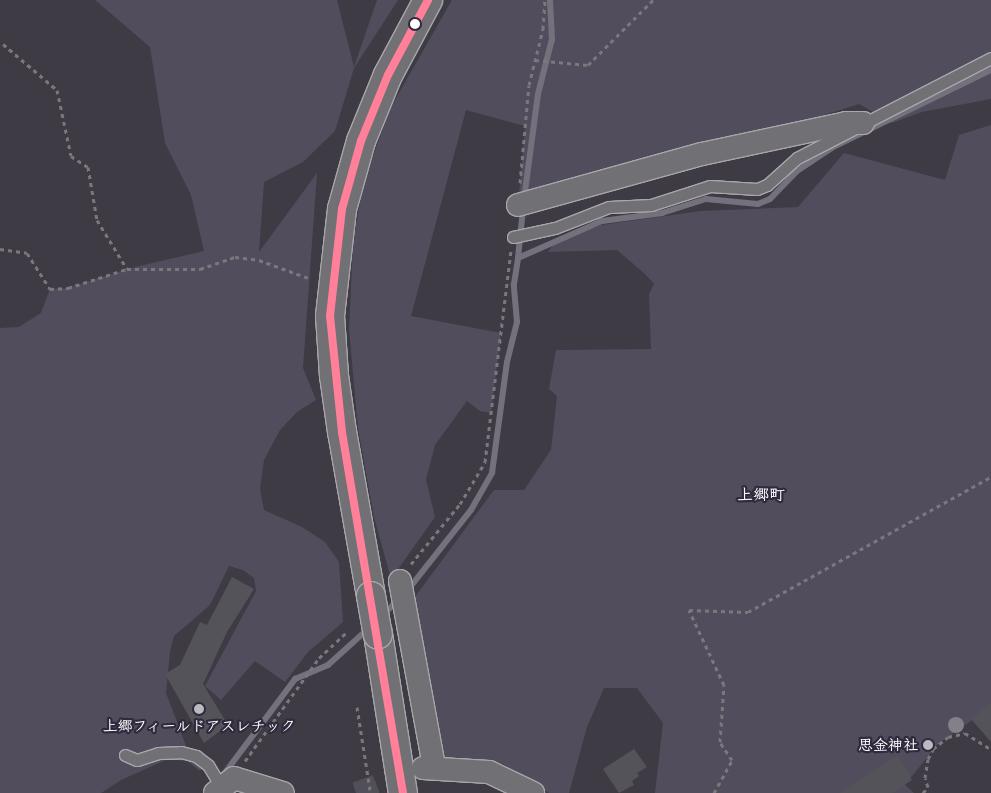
<!DOCTYPE html>
<meta charset="utf-8">
<style>
body{margin:0}
#map{position:relative;width:991px;height:793px;overflow:hidden;background:#3e3b45;font-family:Delius,"Klee One",sans-serif}
div>[style]{position:absolute}
[style*='--x']{left:calc(var(--x)*1px);top:calc(var(--y)*1px);width:calc(var(--w)*1px);rotate:calc(var(--a)*1deg)}
.green>*{inset:0;background:#524d5c}
.stream>*{height:6px;margin:-3px;padding:0 3px;transform-origin:3px;border-radius:3px;background:#74717d}
.building>*{inset:0;background:#55535a}
.minor-tunnel>*{height:22px;margin-top:-11px;transform-origin:0;background:repeating-linear-gradient(90deg,#514f58 0 22px,transparent 0 33px)}
.path>*{height:3px;margin-top:-1.5px;transform-origin:0;background:repeating-linear-gradient(90deg,#7a787d 0 4px,transparent 0 8px)}
.roads{filter:drop-shadow(1px 0 #a8a7ab) drop-shadow(-1px 0 #a8a7ab) drop-shadow(0 1px #a8a7ab) drop-shadow(0 -1px #a8a7ab)}
.service>*{height:11px;margin:-5.5px;padding:0 5.5px;transform-origin:5.5px;border-radius:5.5px;background:#717074}
.minor>*{height:22px;margin:-11px;padding:0 11px;transform-origin:11px;border-radius:11px;background:#717074}
.tertiary>*{height:28px;margin:-14px;padding:0 14px;transform-origin:14px;border-radius:14px;background:#717074}
.bridges{filter:drop-shadow(1px 0 #a8a7ab) drop-shadow(-1px 0 #a8a7ab) drop-shadow(0 1px #a8a7ab) drop-shadow(0 -1px #a8a7ab)}
.tertiary-bridge>*{height:28px;margin:-14px;padding:0 14px;transform-origin:14px;border-radius:14px;background:#717074}
.bus-1>*{height:8px;margin:-4px;padding:0 4px;transform-origin:4px;border-radius:4px;background:#ff8098}
.trees>*{width:16px;height:16px;margin:-8px;border-radius:50%;background:#838088}
.dots>*{width:14px;height:14px;translate:-50% -50%;box-sizing:border-box;border:2px solid #2f2a3d;border-radius:50%}
span{translate:-50% -50%;white-space:nowrap;text-align:center;line-height:1.15;-webkit-text-stroke:4.5px #2f2a3d;paint-order:stroke}
.poi-label{font-size:15px;color:#fff;font-weight:700}
.right{translate:-100% -50%;text-align:right}
.neighbourhood-label{font-size:16px;color:#fff;font-weight:700}
</style>
<div id="map">
<div class="green">
<i style="clip-path:polygon(95px 0,337px 0,354px 67px,377px 0,398px 0,354px 68px,335px 131px,303px 162px,264px 182px,259px 252px,317px 173px,303px 368px,316px 400px,297px 412px,280px 430px,264px 460px,260px 489px,264px 510px,302px 527px,325px 542px,339px 562px,343px 622px,308px 652px,285px 682px,255px 661px,221px 700px,205px 686px,256px 591px,254px 578px,243px 570px,229px 566px,210px 605px,174px 636px,170px 651px,166px 693px,191px 759px,203px 767px,200px 771px,187px 761px,168px 759px,121px 780px,101px 793px,0 793px,0 328px,19px 327px,41px 313px,50px 289px,68px 288px,127px 269px,204px 251px,191px 195px,165px 143px,150px 47px)"></i>
<i style="clip-path:polygon(452px 0,991px 0,991px 99px,922px 112px,892px 123px,859px 104px,702px 154px,518px 205px,525px 126px,466px 110px,411px 316px,501px 333px,491px 413px,480px 411px,467px 401px,435px 445px,426px 479px,435px 517px,391px 579px,374px 517px,358px 428px,349px 329px,353px 244px,363px 183px,391px 107px)"></i>
<i style="clip-path:polygon(991px 125px,991px 707px,938px 744px,905px 785px,914px 793px,655px 793px,663px 723px,637px 688px,604px 688px,587px 727px,569px 793px,549px 793px,503px 764px,446px 759px,433px 744px,409px 605px,494px 490px,524px 490px,551px 450px,557px 396px,549px 389px,556px 350px,651px 349px,649px 294px,654px 284px,645px 274px,617px 250px,548px 252px,555px 242px,601px 225px,701px 211px,798px 207px,844px 153px,945px 180px,959px 135px)"></i>
</div>
<div class="stream">
<i style="--x:524;--y:199;--w:106;--a:-82.4"></i>
<i style="--x:538;--y:94;--w:57;--a:-75.7"></i>
<i style="--x:552;--y:39;--w:39;--a:-93"></i>
<i style="--x:518;--y:258;--w:49;--a:-84.2"></i>
<i style="--x:407;--y:591;--w:103;--a:-51.7"></i>
<i style="--x:471;--y:510;--w:43;--a:-60.4"></i>
<i style="--x:492;--y:473;--w:112;--a:-82.3"></i>
<i style="--x:507;--y:362;--w:41;--a:-76"></i>
<i style="--x:517;--y:322;--w:38;--a:-95"></i>
<i style="--x:514;--y:284;--w:26;--a:-81"></i>
<i style="--x:518;--y:258;--w:92;--a:-23.8"></i>
<i style="--x:602;--y:221;--w:61;--a:-7.6"></i>
<i style="--x:662;--y:213;--w:46;--a:-17.7"></i>
<i style="--x:706;--y:199;--w:52;--a:5.5"></i>
<i style="--x:758;--y:204;--w:13;--a:-23"></i>
<i style="--x:770;--y:199;--w:39;--a:-46"></i>
<i style="--x:797;--y:171;--w:43;--a:-33.7"></i>
<i style="--x:833;--y:147;--w:176;--a:-26"></i>
<i style="--x:382;--y:616;--w:23;--a:-45"></i>
<i style="--x:224;--y:774;--w:119;--a:-53.2"></i>
<i style="--x:295;--y:679;--w:36;--a:-23"></i>
<i style="--x:328;--y:665;--w:55;--a:-42.1"></i>
</div>
<div class="building">
<i style="clip-path:polygon(232px 577px,254px 589px,227px 632px,203px 684px,228px 725px,204px 743px,165px 674px,180px 665px,200px 622px,207px 625px)"></i>
<i style="clip-path:polygon(991px 702px,991px 742px,971px 719px)"></i>
<i style="clip-path:polygon(634px 749px,647px 767px,637px 773px,639px 776px,632px 781px,634px 785px,619px 793px,603px 769px)"></i>
<i style="clip-path:polygon(897px 755px,912px 780px,892px 793px,840px 793px)"></i>
</div>
<div class="minor-tunnel">
<i style="--x:356;--y:793;--w:64;--a:-20.1"></i>
</div>
<div class="path">
<i style="--x:3;--y:44;--w:71;--a:40.4"></i>
<i style="--x:57;--y:90;--w:67;--a:78"></i>
<i style="--x:71;--y:156;--w:20;--a:33"></i>
<i style="--x:88;--y:167;--w:54;--a:80.4"></i>
<i style="--x:97;--y:220;--w:57;--a:58.5"></i>
<i style="--x:535;--y:60;--w:53;--a:5.4"></i>
<i style="--x:588;--y:65;--w:92;--a:-45"></i>
<i style="--x:520;--y:183;--w:98;--a:-84.8"></i>
<i style="--x:529;--y:85;--w:58;--a:-76"></i>
<i style="--x:543;--y:29;--w:29;--a:-86"></i>
<i style="--x:0;--y:249;--w:27;--a:8"></i>
<i style="--x:27;--y:253;--w:43;--a:57.4"></i>
<i style="--x:50;--y:289;--w:18;--a:-3"></i>
<i style="--x:68;--y:288;--w:62;--a:-17.9"></i>
<i style="--x:127;--y:269;--w:73;--a:0"></i>
<i style="--x:200;--y:269;--w:37;--a:-19"></i>
<i style="--x:235;--y:257;--w:24;--a:7"></i>
<i style="--x:259;--y:260;--w:55;--a:20.1"></i>
<i style="--x:411;--y:564;--w:77;--a:-50.8"></i>
<i style="--x:460;--y:504;--w:49;--a:-59.2"></i>
<i style="--x:485;--y:462;--w:213;--a:-83"></i>
<i style="--x:357;--y:707;--w:84;--a:81.1"></i>
<i style="--x:245;--y:761;--w:127;--a:-54.3"></i>
<i style="--x:319;--y:658;--w:38;--a:-43"></i>
<i style="--x:714;--y:793;--w:38;--a:-61"></i>
<i style="--x:732;--y:760;--w:22;--a:-124"></i>
<i style="--x:720;--y:742;--w:57;--a:-86"></i>
<i style="--x:724;--y:685;--w:83;--a:-115"></i>
<i style="--x:689;--y:610;--w:59;--a:1.9"></i>
<i style="--x:748;--y:612;--w:278;--a:-29.1"></i>
<i style="--x:923;--y:793;--w:8;--a:-50"></i>
<i style="--x:928;--y:787;--w:9;--a:-108"></i>
<i style="--x:925;--y:778;--w:19;--a:-81"></i>
<i style="--x:928;--y:759;--w:11;--a:-63"></i>
<i style="--x:933;--y:749;--w:19;--a:-39"></i>
<i style="--x:948;--y:737;--w:17;--a:-13"></i>
<i style="--x:965;--y:733;--w:31;--a:32"></i>
</div>
<div class="roads">
<div class="service">
<i style="--x:513;--y:237;--w:43;--a:-12.1"></i>
<i style="--x:555;--y:228;--w:58;--a:-21.3"></i>
<i style="--x:609;--y:207;--w:42;--a:-2.7"></i>
<i style="--x:651;--y:205;--w:62;--a:-17.9"></i>
<i style="--x:710;--y:186;--w:47;--a:3.7"></i>
<i style="--x:757;--y:189;--w:11;--a:-22"></i>
<i style="--x:767;--y:185;--w:40;--a:-42"></i>
<i style="--x:797;--y:158;--w:218;--a:-27.3"></i>
<i style="--x:125;--y:755;--w:13;--a:23"></i>
<i style="--x:137;--y:760;--w:22;--a:-18"></i>
<i style="--x:158;--y:753;--w:23;--a:-2"></i>
<i style="--x:181;--y:752;--w:16;--a:15"></i>
<i style="--x:196;--y:756;--w:15;--a:37"></i>
<i style="--x:208;--y:765;--w:27;--a:59"></i>
</div>
<div class="minor">
<i style="--x:518;--y:205;--w:191;--a:-15.5"></i>
<i style="--x:702;--y:154;--w:147;--a:-12.1"></i>
<i style="--x:846;--y:123;--w:17;--a:0"></i>
<i style="--x:400;--y:581;--w:189;--a:79.6"></i>
<i style="--x:423;--y:768;--w:66;--a:3.5"></i>
<i style="--x:489;--y:772;--w:49;--a:25.5"></i>
<i style="--x:215;--y:793;--w:24;--a:-38"></i>
<i style="--x:234;--y:778;--w:51;--a:17"></i>
</div>
<div class="tertiary">
<i style="--x:371;--y:596;--w:167;--a:-100"></i>
<i style="--x:342;--y:432;--w:57;--a:-98.1"></i>
<i style="--x:334;--y:376;--w:60;--a:-93.8"></i>
<i style="--x:330;--y:316;--w:108;--a:-83.6"></i>
<i style="--x:342;--y:209;--w:71;--a:-74.4"></i>
<i style="--x:361;--y:141;--w:71;--a:-67.8"></i>
<i style="--x:388;--y:75;--w:85;--a:-61.9"></i>
<i style="--x:378;--y:634;--w:161;--a:81.1"></i>
</div>
</div>
<div class="bridges">
<div class="tertiary-bridge">
<i style="--x:371;--y:596;--w:39;--a:80"></i>
</div>
</div>
<div class="bus-1">
<i style="--x:403;--y:793;--w:366;--a:-99.6"></i>
<i style="--x:342;--y:432;--w:117;--a:-95.9"></i>
<i style="--x:330;--y:316;--w:108;--a:-83.6"></i>
<i style="--x:342;--y:209;--w:71;--a:-74.4"></i>
<i style="--x:361;--y:141;--w:71;--a:-67.8"></i>
<i style="--x:388;--y:75;--w:85;--a:-61.9"></i>
</div>
<div class="trees">
<i style="left:956px;top:725px"></i>
</div>
<div class="dots">
<i style="left:415px;top:24px;background:#fff"></i>
<i style="left:199px;top:709px;background:#bbbabe"></i>
<i style="left:928px;top:745px;background:#bbbabe"></i>
</div>
<div class="poi-label">
<span style="left:199px;top:726px">上郷フィールドアスレチック</span>
<span class="right" style="left:918px;top:745px">思金神社</span>
</div>
<div class="neighbourhood-label">
<span style="left:761px;top:494px">上郷町</span>
</div>
</div>
